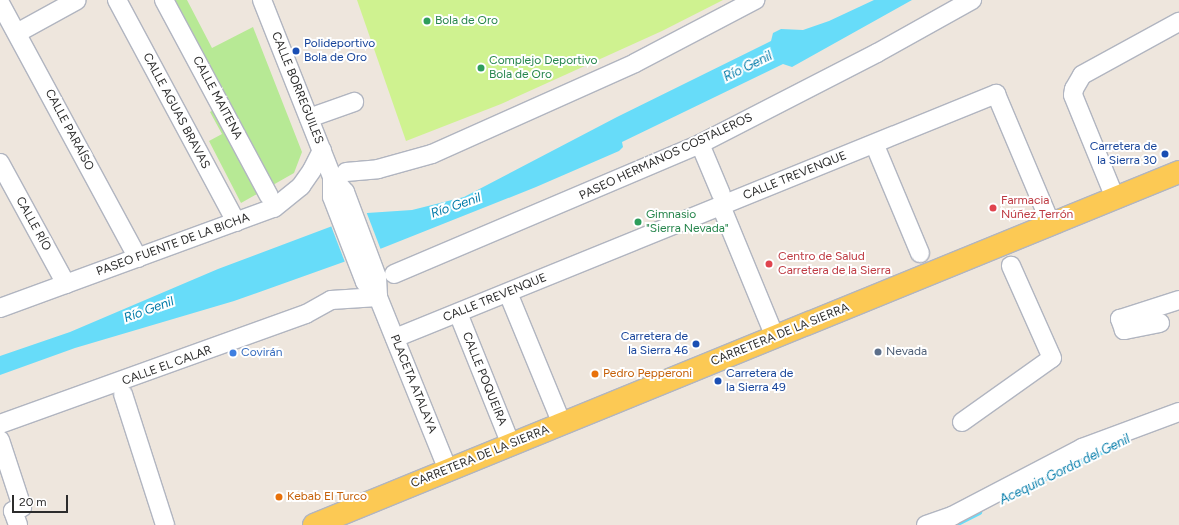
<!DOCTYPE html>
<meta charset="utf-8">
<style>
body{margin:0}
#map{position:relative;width:1179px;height:525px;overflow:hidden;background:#eee6dd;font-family:Figtree,sans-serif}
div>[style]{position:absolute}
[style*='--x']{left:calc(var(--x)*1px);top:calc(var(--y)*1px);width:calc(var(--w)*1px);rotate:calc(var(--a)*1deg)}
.green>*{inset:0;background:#b7e995}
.pitch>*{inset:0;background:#cff290}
.water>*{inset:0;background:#67dcf9}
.pier>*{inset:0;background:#eee6dd;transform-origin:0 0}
.stream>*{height:5.5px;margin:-2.75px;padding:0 2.75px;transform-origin:2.75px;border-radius:2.75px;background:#67dcf9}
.roads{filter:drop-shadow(1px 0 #b1b5c0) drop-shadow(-1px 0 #b1b5c0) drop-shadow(0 1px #b1b5c0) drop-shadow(0 -1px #b1b5c0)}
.minor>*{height:18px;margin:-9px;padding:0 9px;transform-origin:9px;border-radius:9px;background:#fff}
.major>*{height:22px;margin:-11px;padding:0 11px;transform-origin:11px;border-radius:11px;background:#fcc954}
.dots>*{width:11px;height:11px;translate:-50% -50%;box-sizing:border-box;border:2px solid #fff;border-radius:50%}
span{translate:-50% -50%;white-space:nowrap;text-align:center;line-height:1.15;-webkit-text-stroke:4px #fff;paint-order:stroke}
.leisure-label{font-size:12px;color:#27864d}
.left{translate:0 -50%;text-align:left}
.transit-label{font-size:12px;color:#164399}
.right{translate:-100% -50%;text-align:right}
.street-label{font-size:12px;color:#2c2c2c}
.health-label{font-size:12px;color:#be3a42}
.service-label{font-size:12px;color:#4e5e75}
.shop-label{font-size:12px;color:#366cbe}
.food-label{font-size:12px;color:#c56008}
.water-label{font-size:13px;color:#027ba9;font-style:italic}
.scale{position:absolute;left:12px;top:495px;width:56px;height:18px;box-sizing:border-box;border:2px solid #2c2c2c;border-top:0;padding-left:5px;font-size:12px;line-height:14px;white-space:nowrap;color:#2c2c2c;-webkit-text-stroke:3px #fff;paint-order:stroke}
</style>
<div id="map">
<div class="green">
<i style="clip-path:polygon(163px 0,187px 0,212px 48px,253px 27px,302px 152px,294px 173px,241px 203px,209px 141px,222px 134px,210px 112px,220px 106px)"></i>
</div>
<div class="pitch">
<i style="clip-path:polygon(357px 0,723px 0,662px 31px,501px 104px,406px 141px)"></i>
</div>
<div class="water">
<i style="clip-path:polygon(874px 0,912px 0,792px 67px,783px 64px,622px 142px,623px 147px,619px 151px,536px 187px,380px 249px,234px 301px,75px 348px,0 375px,0 356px,70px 332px,218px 269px,367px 213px,412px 210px,464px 197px,617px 117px,771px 41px,773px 33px,781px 29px,803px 30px,829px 21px)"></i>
</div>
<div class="pier">
<i style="left:366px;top:211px;width:43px;height:38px;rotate:69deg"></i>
</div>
<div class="stream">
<i style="--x:1024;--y:488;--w:109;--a:-24.9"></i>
<i style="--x:954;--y:525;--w:28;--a:-27"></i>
</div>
<div class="roads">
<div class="minor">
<i style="--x:117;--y:0;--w:252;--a:61.8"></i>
<i style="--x:164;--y:0;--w:222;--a:61.8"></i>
<i style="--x:262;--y:0;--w:190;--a:68.4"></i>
<i style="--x:332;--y:177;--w:20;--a:49"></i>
<i style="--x:345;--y:192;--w:91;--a:69.4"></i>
<i style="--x:377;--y:277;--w:20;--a:87"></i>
<i style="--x:0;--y:3;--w:290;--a:61.6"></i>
<i style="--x:17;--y:33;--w:68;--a:-28.8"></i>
<i style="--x:309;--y:118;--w:48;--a:-19.6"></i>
<i style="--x:700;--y:144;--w:54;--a:67.2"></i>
<i style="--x:876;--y:148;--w:114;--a:67.3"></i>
<i style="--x:0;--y:163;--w:138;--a:61.4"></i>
<i style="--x:346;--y:172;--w:32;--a:-5"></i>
<i style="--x:378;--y:169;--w:56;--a:-15.5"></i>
<i style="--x:432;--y:154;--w:222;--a:-24.1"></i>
<i style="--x:635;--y:63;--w:136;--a:-27.7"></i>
<i style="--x:332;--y:177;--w:20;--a:90"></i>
<i style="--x:332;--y:197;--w:91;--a:68.8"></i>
<i style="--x:365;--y:282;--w:20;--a:49"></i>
<i style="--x:378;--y:297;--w:187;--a:68"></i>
<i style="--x:1115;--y:198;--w:111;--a:-112.2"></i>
<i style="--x:1073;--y:95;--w:6;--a:-81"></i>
<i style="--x:1074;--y:89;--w:16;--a:-60"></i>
<i style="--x:1082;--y:75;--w:111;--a:-28.7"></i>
<i style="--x:721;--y:206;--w:142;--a:67.6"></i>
<i style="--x:394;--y:274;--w:332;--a:-23"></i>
<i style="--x:700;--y:144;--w:199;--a:-27.2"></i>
<i style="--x:877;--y:53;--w:109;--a:-29.2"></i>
<i style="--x:508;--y:293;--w:142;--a:67.6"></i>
<i style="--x:0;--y:308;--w:292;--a:-20.1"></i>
<i style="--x:274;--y:208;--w:35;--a:-39"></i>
<i style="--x:301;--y:186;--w:19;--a:-55"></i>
<i style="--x:312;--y:170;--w:22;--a:-63"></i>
<i style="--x:458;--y:313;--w:142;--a:68.1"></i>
<i style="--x:1160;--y:323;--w:37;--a:169"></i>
<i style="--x:1124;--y:330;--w:12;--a:-110"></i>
<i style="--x:1120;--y:319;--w:62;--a:-17.9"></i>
<i style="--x:395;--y:338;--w:649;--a:-22.1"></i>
<i style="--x:996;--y:94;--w:141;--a:67.1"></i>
<i style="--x:123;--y:394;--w:138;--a:72.2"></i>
<i style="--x:962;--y:422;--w:110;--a:-35.4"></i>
<i style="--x:1052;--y:358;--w:101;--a:-114"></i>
<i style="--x:0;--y:424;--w:325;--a:-19.8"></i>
<i style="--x:306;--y:314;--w:29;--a:-29"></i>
<i style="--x:331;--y:300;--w:47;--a:-3.7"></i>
<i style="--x:0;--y:440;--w:71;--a:71.8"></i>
<i style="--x:22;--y:507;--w:10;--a:156"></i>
<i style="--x:13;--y:511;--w:15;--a:70"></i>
<i style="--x:926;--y:525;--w:28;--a:-19"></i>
<i style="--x:952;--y:516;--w:147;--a:-27.6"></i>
<i style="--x:1082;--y:448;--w:103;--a:-20.4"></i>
</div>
<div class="major">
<i style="--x:314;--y:525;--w:934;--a:-22.2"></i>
</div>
</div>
<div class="dots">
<i style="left:427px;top:21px;background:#2e9e5b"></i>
<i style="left:296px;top:51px;background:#1a4fb4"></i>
<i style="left:481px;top:68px;background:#2e9e5b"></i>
<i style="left:1165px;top:154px;background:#1a4fb4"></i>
<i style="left:993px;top:208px;background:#e0444e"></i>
<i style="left:638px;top:222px;background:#2e9e5b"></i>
<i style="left:769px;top:264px;background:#e0444e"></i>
<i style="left:696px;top:344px;background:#1a4fb4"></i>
<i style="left:878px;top:352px;background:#5c6f8a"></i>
<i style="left:233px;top:353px;background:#3f7fe0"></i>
<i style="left:595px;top:374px;background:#e8710a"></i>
<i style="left:718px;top:381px;background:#1a4fb4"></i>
<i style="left:279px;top:497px;background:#e8710a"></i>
</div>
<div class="leisure-label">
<span class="left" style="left:435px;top:21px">Bola de Oro</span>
<span class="left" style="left:489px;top:68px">Complejo Deportivo<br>Bola de Oro</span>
<span class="left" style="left:646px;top:222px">Gimnasio<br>"Sierra Nevada"</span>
</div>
<div class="transit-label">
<span class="left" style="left:304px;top:51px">Polideportivo<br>Bola de Oro</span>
<span class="right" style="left:1157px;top:154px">Carretera de<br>la Sierra 30</span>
<span class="right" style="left:688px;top:344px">Carretera de<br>la Sierra 46</span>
<span class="left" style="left:726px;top:381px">Carretera de<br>la Sierra 49</span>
</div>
<div class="street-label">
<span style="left:297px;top:88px;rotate:68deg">CALLE BORREGUILES</span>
<span style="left:217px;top:98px;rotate:62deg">CALLE MAITENA</span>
<span style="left:176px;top:111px;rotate:62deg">CALLE AGUAS BRAVAS</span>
<span style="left:69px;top:130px;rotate:62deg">CALLE PARAÍSO</span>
<span style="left:666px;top:157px;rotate:-25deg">PASEO HERMANOS COSTALEROS</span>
<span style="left:795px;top:176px;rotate:-22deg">CALLE TREVENQUE</span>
<span style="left:33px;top:224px;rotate:61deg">CALLE RÍO</span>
<span style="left:173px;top:245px;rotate:-20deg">PASEO FUENTE DE LA BICHA</span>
<span style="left:495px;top:298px;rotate:-22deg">CALLE TREVENQUE</span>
<span style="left:780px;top:335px;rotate:-22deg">CARRETERA DE LA SIERRA</span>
<span style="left:167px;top:366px;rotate:-20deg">CALLE EL CALAR</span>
<span style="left:484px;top:379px;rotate:68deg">CALLE POQUEIRA</span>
<span style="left:413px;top:384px;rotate:68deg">PLACETA ATALAYA</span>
<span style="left:480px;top:457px;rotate:-22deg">CARRETERA DE LA SIERRA</span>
</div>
<div class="health-label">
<span class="left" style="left:1001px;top:208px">Farmacia<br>Núñez Terrón</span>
<span class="left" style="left:778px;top:264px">Centro de Salud<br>Carretera de la Sierra</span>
</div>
<div class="service-label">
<span class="left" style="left:886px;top:352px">Nevada</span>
</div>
<div class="shop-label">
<span class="left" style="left:241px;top:353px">Covirán</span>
</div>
<div class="food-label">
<span class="left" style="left:603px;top:374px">Pedro Pepperoni</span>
<span class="left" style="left:287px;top:497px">Kebab El Turco</span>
</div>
<div class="water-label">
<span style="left:748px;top:67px;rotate:-26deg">Río Genil</span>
<span style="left:456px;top:206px;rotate:-19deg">Río Genil</span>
<span style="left:149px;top:310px;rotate:-20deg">Río Genil</span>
<span style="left:1065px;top:470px;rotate:-26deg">Acequia Gorda del Genil</span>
</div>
<div class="scale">20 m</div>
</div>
